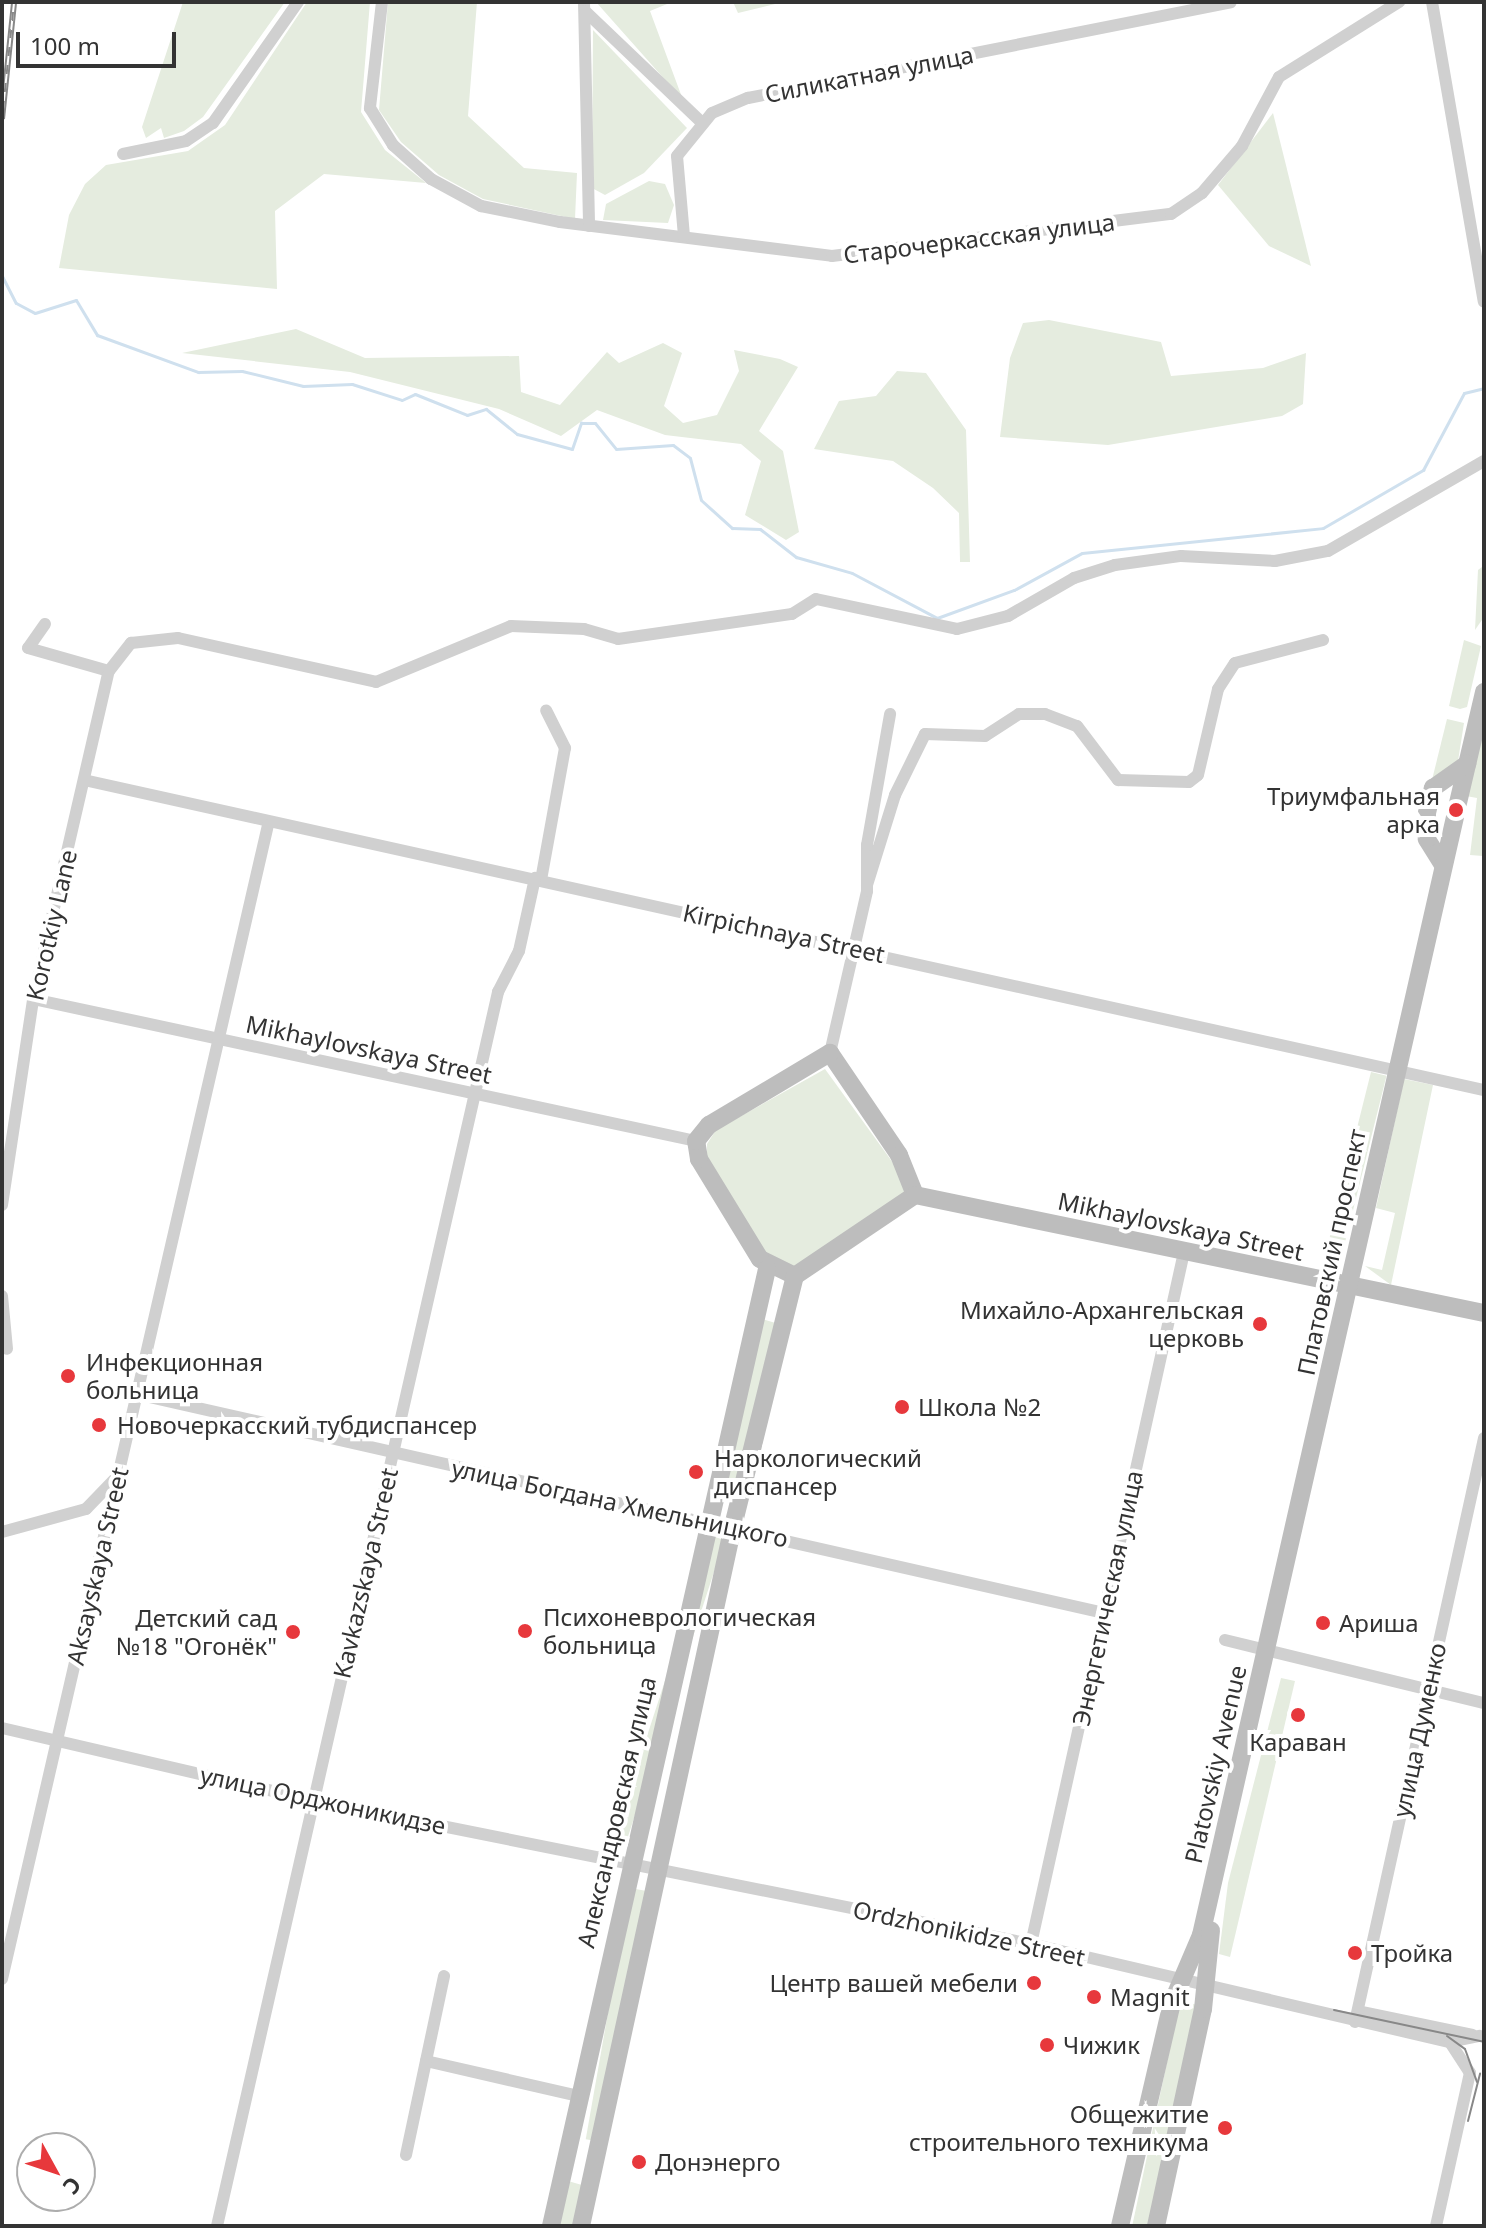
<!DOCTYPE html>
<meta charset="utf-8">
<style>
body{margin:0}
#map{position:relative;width:1486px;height:2228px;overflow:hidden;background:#fff;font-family:"Noto Sans",sans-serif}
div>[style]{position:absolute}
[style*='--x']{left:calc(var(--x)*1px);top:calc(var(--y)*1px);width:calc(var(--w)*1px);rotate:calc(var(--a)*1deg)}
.green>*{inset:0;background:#e5ecdf;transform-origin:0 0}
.stream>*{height:3px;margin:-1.5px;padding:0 1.5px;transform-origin:1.5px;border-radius:1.5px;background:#cfe0ee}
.street>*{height:12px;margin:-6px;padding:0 6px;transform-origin:6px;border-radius:6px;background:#d0d0d0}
.secondary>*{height:18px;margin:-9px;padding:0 9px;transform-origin:9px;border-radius:9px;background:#bdbdbd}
.tram>*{height:2px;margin:-1px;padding:0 1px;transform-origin:1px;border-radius:1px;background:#888}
.rail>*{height:6px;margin-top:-3px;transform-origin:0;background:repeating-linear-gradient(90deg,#fff 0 9px,#888 0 18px);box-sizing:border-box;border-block:2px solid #888}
.dots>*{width:22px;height:22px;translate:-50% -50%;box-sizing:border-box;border:4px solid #fff;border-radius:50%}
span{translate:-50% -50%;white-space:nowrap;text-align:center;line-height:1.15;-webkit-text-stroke:8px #fff;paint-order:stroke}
.street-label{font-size:24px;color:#333}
.poi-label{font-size:24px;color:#333}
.right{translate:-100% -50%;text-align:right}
.left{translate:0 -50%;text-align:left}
.frame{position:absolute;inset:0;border:4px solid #333;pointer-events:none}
.north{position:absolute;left:16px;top:2132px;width:80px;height:80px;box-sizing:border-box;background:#fff;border:2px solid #adadad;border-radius:50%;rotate:130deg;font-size:22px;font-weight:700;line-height:32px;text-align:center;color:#333}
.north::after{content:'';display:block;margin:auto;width:28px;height:36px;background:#e7383c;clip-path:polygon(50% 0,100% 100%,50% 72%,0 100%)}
.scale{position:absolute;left:16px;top:32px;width:160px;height:36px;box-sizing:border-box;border:4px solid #333;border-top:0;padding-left:10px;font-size:24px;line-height:28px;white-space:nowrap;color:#333;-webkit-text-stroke:6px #fff;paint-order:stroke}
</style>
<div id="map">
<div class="green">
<i style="clip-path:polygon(183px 2px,285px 2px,203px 117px,184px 131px,164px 138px,161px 128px,146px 138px,142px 127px)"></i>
<i style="clip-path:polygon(307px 2px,370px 2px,361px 112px,385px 150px,426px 183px,324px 174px,275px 211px,277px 289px,59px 268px,69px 215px,85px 184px,106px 165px,188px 151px,225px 125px)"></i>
<i style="clip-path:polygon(388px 2px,477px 2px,468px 116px,524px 168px,577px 173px,575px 219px,483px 199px,439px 175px,401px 142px,379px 110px)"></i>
<i style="clip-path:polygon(596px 2px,672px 2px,650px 11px,683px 100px)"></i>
<i style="clip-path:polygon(733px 2px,783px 2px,738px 13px)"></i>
<i style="clip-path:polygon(593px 30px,687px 128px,644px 173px,605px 195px,592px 188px)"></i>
<i style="clip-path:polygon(1273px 113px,1311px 266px,1269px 246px,1218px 185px)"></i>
<i style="clip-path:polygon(649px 181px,665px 184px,674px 205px,668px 223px,603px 220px,606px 204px)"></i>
<i style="clip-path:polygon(1049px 320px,1161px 342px,1171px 376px,1263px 368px,1306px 353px,1303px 404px,1282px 416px,1108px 445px,1000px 437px,1010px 358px,1023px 323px)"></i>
<i style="clip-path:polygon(296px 329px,365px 358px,519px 356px,521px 392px,560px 405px,607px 352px,619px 363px,663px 343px,682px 353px,664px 406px,683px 423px,717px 415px,739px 371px,734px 350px,780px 359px,798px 367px,759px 431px,783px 451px,799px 532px,786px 540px,745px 515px,761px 461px,741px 444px,665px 435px,597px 410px,561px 436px,499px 409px,350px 372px,182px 353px)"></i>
<i style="clip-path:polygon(897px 371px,926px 373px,966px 430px,970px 562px,960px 562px,959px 513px,933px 488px,893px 461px,814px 449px,839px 401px,876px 396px)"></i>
<i style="clip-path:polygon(1482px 567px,1484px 617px,1475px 630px,1478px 570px)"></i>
<i style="clip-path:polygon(1464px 640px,1481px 646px,1467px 707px,1460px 709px,1449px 706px)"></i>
<i style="clip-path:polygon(1447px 719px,1464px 723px,1458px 761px,1432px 780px)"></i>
<i style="clip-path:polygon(1484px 719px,1484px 852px,1483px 856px,1470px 855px,1477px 798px,1466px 796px)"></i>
<i style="clip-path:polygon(825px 1069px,904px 1178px,907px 1195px,792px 1269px,766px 1257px,707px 1158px,707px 1144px,716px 1130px)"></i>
<i style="left:1371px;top:1072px;width:16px;height:201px;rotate:14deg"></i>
<i style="clip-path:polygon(1404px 1079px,1433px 1085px,1391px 1285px,1365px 1266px,1382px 1270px,1395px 1213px,1376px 1208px)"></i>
<i style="clip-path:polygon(762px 1319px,779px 1324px,734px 1500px,721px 1497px)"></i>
<i style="left:712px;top:1536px;width:13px;height:321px;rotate:18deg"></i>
<i style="clip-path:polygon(1281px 1678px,1295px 1681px,1230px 1957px,1219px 1954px,1228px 1883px)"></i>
<i style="left:630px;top:1888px;width:17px;height:255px;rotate:10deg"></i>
<i style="left:1180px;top:2001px;width:19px;height:230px;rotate:12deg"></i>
<i style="left:568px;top:2181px;width:19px;height:46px;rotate:16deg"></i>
</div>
<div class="stream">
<i style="--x:2;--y:276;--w:30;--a:63"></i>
<i style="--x:16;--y:303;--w:21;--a:28"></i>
<i style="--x:35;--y:313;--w:43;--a:-17.6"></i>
<i style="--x:76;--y:300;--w:41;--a:59"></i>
<i style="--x:97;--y:335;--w:108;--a:20.1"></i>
<i style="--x:198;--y:372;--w:44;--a:-1.3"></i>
<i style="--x:242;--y:371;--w:63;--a:13.8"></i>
<i style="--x:303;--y:386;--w:49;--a:-2.3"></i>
<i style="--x:352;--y:384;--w:52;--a:17.7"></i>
<i style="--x:402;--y:400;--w:14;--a:-25"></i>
<i style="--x:415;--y:394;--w:56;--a:22"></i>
<i style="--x:467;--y:415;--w:20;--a:-18"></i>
<i style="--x:486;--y:409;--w:40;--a:39"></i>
<i style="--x:517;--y:434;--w:57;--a:15.3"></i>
<i style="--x:572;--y:449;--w:28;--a:-71"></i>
<i style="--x:581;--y:423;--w:14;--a:0"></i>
<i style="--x:595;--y:423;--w:33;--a:51"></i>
<i style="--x:616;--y:449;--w:57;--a:-4"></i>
<i style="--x:673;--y:445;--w:21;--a:37"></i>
<i style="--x:690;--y:458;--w:43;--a:75.3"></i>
<i style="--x:701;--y:500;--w:42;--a:42.1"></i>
<i style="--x:732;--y:528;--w:28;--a:2"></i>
<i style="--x:760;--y:529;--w:46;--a:37.9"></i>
<i style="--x:796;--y:557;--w:58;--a:15.9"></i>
<i style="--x:852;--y:573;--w:96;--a:27.9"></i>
<i style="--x:937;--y:618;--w:82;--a:-20"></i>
<i style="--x:1014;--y:590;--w:77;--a:-28.6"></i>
<i style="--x:1082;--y:553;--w:242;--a:-5.9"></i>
<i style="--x:1323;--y:528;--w:116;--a:-30.1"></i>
<i style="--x:1423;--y:470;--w:87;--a:-62"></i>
<i style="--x:1464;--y:393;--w:21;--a:-14"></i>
</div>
<div class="street">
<i style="--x:382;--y:2;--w:107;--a:96.5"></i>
<i style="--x:370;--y:108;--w:44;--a:58.1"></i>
<i style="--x:393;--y:145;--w:51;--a:41.8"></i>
<i style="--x:431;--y:179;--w:57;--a:28.4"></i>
<i style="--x:481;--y:206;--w:81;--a:11.4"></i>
<i style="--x:560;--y:222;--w:274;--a:7.1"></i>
<i style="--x:832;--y:256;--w:342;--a:-7.1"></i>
<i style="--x:1171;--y:214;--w:37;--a:-34"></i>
<i style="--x:1202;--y:193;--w:62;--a:-49.6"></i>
<i style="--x:1242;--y:146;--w:78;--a:-61.8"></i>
<i style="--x:1279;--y:77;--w:142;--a:-32"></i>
<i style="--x:584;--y:2;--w:224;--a:88.7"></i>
<i style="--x:1432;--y:2;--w:304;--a:80.2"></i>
<i style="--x:585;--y:11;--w:162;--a:43.7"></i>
<i style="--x:123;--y:154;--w:64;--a:-11.7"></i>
<i style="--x:186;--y:141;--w:32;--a:-34"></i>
<i style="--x:213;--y:123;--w:148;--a:-54.9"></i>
<i style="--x:684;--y:236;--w:80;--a:-95"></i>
<i style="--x:677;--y:156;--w:55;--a:-50.9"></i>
<i style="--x:712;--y:113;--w:39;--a:-23"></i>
<i style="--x:748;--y:98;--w:492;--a:-11.2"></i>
<i style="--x:45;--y:624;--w:29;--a:125"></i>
<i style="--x:28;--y:648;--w:84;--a:15.9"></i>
<i style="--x:84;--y:780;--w:1434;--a:12.49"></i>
<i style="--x:541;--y:880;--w:134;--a:-79.7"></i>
<i style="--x:565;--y:748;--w:42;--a:-116.6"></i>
<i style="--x:867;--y:885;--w:94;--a:-72.7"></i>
<i style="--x:895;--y:795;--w:68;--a:-63.8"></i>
<i style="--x:925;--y:734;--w:60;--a:1.9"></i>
<i style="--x:985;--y:736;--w:40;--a:-32.9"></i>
<i style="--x:1019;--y:714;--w:26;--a:0"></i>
<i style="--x:1045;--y:714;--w:34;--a:21"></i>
<i style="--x:1077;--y:726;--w:68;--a:52.8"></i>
<i style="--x:1118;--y:780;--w:71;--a:1.6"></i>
<i style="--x:1189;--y:782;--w:11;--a:-38"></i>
<i style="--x:1198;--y:775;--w:88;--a:-76.9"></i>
<i style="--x:1218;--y:689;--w:31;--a:-57"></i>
<i style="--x:1235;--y:663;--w:91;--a:-14.6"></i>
<i style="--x:33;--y:999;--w:678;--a:12.09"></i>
<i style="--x:830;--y:1053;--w:166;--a:-77.1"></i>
<i style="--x:867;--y:891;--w:46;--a:-90"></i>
<i style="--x:867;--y:845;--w:133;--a:-80"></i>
<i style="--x:2;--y:1205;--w:208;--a:-81.4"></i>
<i style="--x:33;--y:999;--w:337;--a:-77"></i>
<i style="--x:109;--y:671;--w:36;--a:-52"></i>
<i style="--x:131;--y:643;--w:47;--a:-6.1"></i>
<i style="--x:178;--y:638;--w:203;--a:12.5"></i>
<i style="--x:376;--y:682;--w:146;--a:-22.5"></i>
<i style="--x:511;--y:626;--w:73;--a:2.4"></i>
<i style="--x:584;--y:629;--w:35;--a:16"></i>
<i style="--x:618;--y:639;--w:176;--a:-8.2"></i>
<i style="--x:792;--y:614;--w:28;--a:-32"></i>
<i style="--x:816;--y:599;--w:144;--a:12"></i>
<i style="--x:957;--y:629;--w:53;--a:-14.3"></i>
<i style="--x:1008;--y:616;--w:76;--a:-29.9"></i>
<i style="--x:1074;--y:578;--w:43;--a:-17.6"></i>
<i style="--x:1115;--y:565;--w:67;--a:-7.8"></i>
<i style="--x:1181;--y:556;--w:94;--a:3"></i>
<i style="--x:1275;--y:561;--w:54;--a:-10.7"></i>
<i style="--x:1328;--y:551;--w:180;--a:-30"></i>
<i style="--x:2;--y:1296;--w:53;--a:84.6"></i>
<i style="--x:136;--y:1394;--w:992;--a:12.75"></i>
<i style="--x:2;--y:1532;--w:87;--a:-15.3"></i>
<i style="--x:86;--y:1509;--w:42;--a:-46"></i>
<i style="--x:1225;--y:1640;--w:267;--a:13.7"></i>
<i style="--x:2;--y:1728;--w:318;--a:13.1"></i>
<i style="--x:312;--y:1800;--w:733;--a:11.33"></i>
<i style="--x:1031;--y:1944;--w:430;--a:13.2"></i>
<i style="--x:1450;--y:2042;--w:30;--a:-12"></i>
<i style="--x:1031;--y:1944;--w:709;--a:-77.53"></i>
<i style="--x:2;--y:1979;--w:1184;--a:-77.02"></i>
<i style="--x:1358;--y:2011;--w:117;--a:11.8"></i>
<i style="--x:1355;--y:2022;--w:598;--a:-77.54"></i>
<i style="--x:426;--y:2061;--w:157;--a:12.9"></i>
<i style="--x:406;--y:2155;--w:183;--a:-78"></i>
<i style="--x:217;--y:2226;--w:1266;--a:-77.17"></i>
<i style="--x:498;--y:992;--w:46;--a:-62.9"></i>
<i style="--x:519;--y:951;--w:75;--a:-77.6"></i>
<i style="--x:1436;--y:2226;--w:157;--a:-77.5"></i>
<i style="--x:1470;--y:2073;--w:37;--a:-123"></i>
</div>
<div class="secondary">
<i style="--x:1458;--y:803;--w:114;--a:-76.8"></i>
<i style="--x:1443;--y:865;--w:31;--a:-122"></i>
<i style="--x:1427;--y:839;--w:26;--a:-90"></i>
<i style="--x:1427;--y:813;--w:26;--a:-77"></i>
<i style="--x:1433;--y:788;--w:42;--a:-35.2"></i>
<i style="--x:830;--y:1053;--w:123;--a:55.9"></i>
<i style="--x:899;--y:1155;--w:43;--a:68.2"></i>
<i style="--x:915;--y:1195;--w:145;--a:146"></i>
<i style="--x:795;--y:1276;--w:39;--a:-154"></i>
<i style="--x:760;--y:1259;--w:117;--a:-121.4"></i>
<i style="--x:699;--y:1159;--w:18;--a:-99"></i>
<i style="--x:696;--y:1141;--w:21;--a:-51"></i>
<i style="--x:709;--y:1125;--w:141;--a:-30.8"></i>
<i style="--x:915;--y:1195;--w:581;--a:11.72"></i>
<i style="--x:551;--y:2226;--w:981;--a:-77.28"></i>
<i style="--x:581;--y:2226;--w:716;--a:-77.75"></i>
<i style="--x:733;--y:1526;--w:258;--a:-76.1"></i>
<i style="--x:1120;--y:2226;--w:229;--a:-76.9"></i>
<i style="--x:1172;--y:2003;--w:74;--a:-66.9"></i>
<i style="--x:1201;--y:1935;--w:1146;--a:-77.2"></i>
<i style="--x:1156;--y:2226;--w:222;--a:-77.8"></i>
<i style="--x:1203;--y:2009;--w:79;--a:-84.2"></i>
</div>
<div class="tram">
<i style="--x:1334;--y:2010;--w:153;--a:12"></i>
<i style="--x:1447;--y:2036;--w:22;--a:36"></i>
<i style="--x:1465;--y:2049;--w:35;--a:70"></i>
<i style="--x:1468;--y:2121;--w:49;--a:-75.7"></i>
</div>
<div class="rail">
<i style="--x:2;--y:119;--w:118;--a:-84.1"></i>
</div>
<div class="dots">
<i style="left:1456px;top:810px;background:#e7383c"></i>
<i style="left:1260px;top:1324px;background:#e7383c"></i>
<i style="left:68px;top:1376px;background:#e7383c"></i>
<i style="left:902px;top:1407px;background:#e7383c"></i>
<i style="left:99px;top:1425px;background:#e7383c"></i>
<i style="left:696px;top:1472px;background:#e7383c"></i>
<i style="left:1323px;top:1623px;background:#e7383c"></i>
<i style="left:525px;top:1631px;background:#e7383c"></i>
<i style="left:293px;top:1632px;background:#e7383c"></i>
<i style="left:1298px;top:1715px;background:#e7383c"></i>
<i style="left:1355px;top:1953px;background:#e7383c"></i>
<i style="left:1034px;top:1983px;background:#e7383c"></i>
<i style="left:1094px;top:1997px;background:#e7383c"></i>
<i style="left:1047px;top:2045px;background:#e7383c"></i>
<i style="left:1225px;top:2128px;background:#e7383c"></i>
<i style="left:639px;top:2162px;background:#e7383c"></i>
</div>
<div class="street-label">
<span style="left:869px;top:74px;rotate:-11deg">Силикатная улица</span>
<span style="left:979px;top:238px;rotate:-7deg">Старочеркасская улица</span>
<span style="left:51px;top:925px;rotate:-77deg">Korotkiy Lane</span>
<span style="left:784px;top:933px;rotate:12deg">Kirpichnaya Street</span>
<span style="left:369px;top:1049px;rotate:12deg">Mikhaylovskaya Street</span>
<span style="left:1181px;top:1226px;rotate:12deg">Mikhaylovskaya Street</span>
<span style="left:1331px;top:1252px;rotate:-78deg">Платовский проспект</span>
<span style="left:620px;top:1503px;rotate:12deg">улица Богдана Хмельницкого</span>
<span style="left:97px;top:1566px;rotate:-77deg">Aksayskaya Street</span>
<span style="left:365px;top:1573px;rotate:-77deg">Kavkazskaya Street</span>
<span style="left:1107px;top:1598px;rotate:-78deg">Энергетическая улица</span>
<span style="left:1419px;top:1730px;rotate:-78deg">улица Думенко</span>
<span style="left:1215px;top:1764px;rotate:-77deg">Platovskiy Avenue</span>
<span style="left:323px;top:1800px;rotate:12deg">улица Орджоникидзе</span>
<span style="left:616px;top:1812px;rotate:-77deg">Александровская улица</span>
<span style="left:969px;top:1933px;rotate:12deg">Ordzhonikidze Street</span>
</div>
<div class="poi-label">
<span class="right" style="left:1440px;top:810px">Триумфальная<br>арка</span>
<span class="right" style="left:1244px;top:1324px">Михайло-Архангельская<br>церковь</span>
<span class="left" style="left:86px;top:1376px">Инфекционная<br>больница</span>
<span class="left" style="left:918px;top:1407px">Школа №2</span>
<span class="left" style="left:117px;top:1425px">Новочеркасский тубдиспансер</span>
<span class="left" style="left:714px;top:1472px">Наркологический<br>диспансер</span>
<span class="left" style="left:543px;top:1631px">Психоневрологическая<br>больница</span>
<span class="right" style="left:277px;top:1632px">Детский сад<br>№18 "Огонёк"</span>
<span class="left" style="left:1339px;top:1623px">Ариша</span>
<span style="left:1298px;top:1742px">Караван</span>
<span class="left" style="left:1371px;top:1953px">Тройка</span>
<span class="right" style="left:1018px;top:1983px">Центр вашей мебели</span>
<span class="left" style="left:1110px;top:1997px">Magnit</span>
<span class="left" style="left:1063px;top:2045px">Чижик</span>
<span class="right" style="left:1209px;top:2128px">Общежитие<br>строительного техникума</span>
<span class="left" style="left:655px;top:2162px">Донэнерго</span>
</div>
<div class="frame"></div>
<div class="north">С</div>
<div class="scale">100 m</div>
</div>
